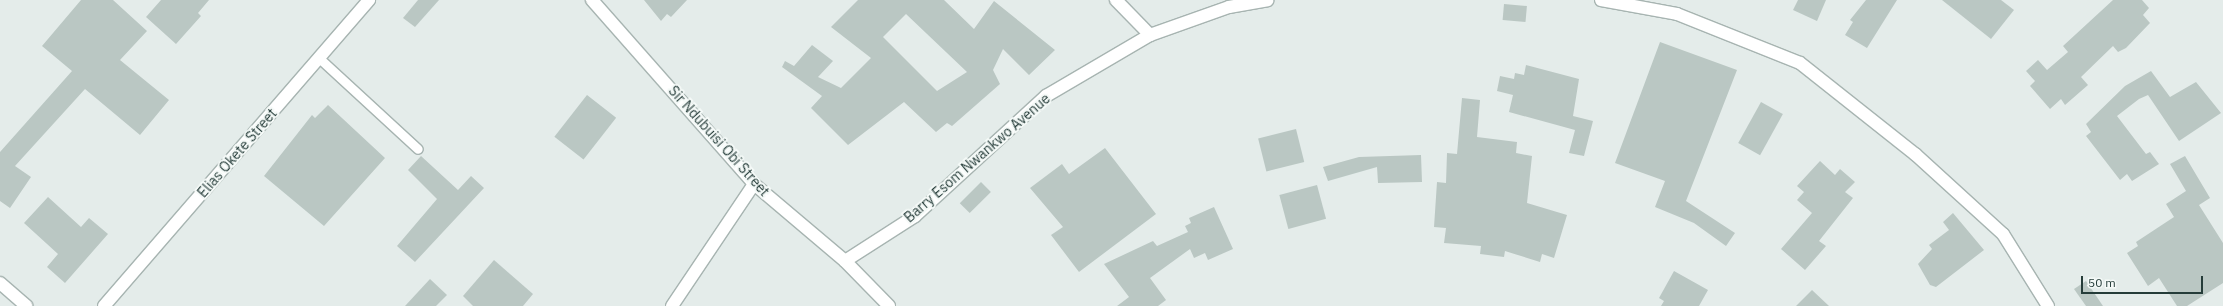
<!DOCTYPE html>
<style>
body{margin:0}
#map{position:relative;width:2223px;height:306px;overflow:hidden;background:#e4ecea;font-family:"IBM Plex Sans",sans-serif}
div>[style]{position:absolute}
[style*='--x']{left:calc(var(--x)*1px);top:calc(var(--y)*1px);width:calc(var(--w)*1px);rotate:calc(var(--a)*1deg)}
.building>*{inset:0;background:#bac7c3;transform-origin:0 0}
.roads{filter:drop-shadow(1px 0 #a7b4b1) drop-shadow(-1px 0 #a7b4b1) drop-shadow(0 1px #a7b4b1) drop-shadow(0 -1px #a7b4b1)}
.service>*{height:9px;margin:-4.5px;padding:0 4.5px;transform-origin:4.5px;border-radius:4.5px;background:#fff}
.minor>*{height:12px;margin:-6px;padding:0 6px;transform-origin:6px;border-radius:6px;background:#fff}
.tertiary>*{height:12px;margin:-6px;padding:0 6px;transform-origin:6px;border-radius:6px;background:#fff}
span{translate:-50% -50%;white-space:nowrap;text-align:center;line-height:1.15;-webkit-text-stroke:4px #f4f9f7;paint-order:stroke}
.street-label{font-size:14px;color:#253c39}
.scale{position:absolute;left:2081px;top:276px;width:122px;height:18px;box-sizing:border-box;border:2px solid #253c39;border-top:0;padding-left:5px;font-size:12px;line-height:14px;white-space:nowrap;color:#253c39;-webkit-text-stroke:3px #f4f9f7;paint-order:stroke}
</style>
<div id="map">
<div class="building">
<i style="clip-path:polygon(81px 0,113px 0,147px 31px,120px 60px,169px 100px,140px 135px,85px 89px,15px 166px,31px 177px,10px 208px,0 201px,0 152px,72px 71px,42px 46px)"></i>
<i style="clip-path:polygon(161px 0,209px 0,198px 13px,201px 16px,176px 44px,146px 17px)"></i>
<i style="clip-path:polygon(418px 0,439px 0,415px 27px,403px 18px)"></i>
<i style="clip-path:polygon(644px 0,687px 0,671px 17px,667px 14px,661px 21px)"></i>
<i style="clip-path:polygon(evenodd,858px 0,944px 0,974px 29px,994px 1px,1055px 50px,1029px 75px,1003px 49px,993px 70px,1000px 84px,952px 126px,947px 123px,936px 132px,904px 102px,848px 145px,811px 108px,822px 96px,782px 67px,785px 61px,794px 66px,812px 45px,833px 61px,818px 77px,841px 88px,871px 58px,831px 27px,858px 0,906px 14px,967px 72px,937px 91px,883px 37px,906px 14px)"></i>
<i style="clip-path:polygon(1798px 0,1826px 0,1817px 21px,1793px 10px)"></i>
<i style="clip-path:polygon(1866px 0,1897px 0,1867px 48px,1845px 35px,1853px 22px,1850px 20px)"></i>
<i style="clip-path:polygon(1942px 0,2001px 0,2014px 10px,1991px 39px)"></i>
<i style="clip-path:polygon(2113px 0,2142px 0,2149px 8px,2143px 15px,2150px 23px,2126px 48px,2118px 52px,2113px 46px,2081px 77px,2088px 85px,2065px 105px,2061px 99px,2050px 109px,2030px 86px,2035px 81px,2026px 71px,2038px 60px,2047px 70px,2068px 52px,2063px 46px)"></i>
<i style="left:1504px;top:4px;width:23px;height:16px;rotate:5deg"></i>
<i style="clip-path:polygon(1660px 42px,1737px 70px,1686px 201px,1735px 233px,1726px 246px,1694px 223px,1655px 207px,1665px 181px,1615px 163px)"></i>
<i style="clip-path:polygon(1526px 65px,1579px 79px,1573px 116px,1593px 121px,1584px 156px,1569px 153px,1575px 130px,1509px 112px,1513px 95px,1497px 91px,1500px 76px,1514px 79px,1515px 73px,1524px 75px)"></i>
<i style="clip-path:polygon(2151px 71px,2170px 97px,2196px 82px,2221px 113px,2179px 141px,2148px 95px,2139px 99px,2117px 116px,2146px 154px,2150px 152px,2159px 164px,2132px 181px,2127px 174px,2120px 180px,2086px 136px,2091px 132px,2086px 124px,2125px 86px)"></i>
<i style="left:587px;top:95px;width:37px;height:53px;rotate:38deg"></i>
<i style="clip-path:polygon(1462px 98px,1480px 100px,1477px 137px,1517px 142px,1516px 153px,1532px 156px,1527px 203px,1567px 215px,1554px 258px,1542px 254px,1540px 262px,1505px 251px,1504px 257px,1480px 254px,1481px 246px,1444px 243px,1446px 228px,1434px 227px,1437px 182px,1446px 183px,1447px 153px,1457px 154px)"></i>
<i style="left:1761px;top:102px;width:25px;height:47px;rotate:29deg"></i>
<i style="clip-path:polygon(328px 105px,385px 158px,324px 226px,264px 176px,312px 115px,315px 118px)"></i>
<i style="left:1296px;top:129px;width:34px;height:39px;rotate:76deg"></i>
<i style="clip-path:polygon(1105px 148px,1156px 214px,1079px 272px,1051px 235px,1063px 227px,1030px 188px,1062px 164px,1069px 174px)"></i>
<i style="clip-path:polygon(1421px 155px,1422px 182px,1378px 183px,1377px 167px,1328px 181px,1323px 167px,1359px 157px)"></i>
<i style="clip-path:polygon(421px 156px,458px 190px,471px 176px,484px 188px,415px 262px,397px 246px,437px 199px,408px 170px)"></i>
<i style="clip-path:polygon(2185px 156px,2210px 198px,2199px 205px,2223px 243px,2223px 283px,2187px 306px,2177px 306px,2159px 278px,2148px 286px,2127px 253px,2138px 246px,2136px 242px,2174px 217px,2166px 204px,2186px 191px,2170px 164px)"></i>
<i style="clip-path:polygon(1820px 161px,1835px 175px,1840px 169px,1855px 182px,1845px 192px,1853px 198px,1819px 241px,1826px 246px,1805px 270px,1781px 249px,1812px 213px,1797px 200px,1804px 192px,1797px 186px)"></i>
<i style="left:981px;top:182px;width:14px;height:30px;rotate:45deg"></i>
<i style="left:1317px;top:185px;width:35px;height:39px;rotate:75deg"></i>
<i style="clip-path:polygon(48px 197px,81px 227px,89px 218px,108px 234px,65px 283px,47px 267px,58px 254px,24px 223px)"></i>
<i style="clip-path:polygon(1214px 207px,1233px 249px,1208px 260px,1205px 253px,1194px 258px,1190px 249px,1150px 278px,1166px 300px,1158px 306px,1117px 306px,1129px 297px,1104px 264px,1153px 241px,1157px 246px,1188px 232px,1185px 226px,1191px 223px,1189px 218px)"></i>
<i style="clip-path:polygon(1953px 213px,1984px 250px,1936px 287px,1930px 285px,1918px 264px,1932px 249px,1929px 245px,1949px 230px,1943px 222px)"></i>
<i style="clip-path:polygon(494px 260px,533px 294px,523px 306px,473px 306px,463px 296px)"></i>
<i style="clip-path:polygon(1674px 271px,1708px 290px,1699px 306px,1661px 306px,1664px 301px,1659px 298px)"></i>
<i style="clip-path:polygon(430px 279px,447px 295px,436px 306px,405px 306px)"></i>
<i style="clip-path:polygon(2086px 281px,2103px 306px,2086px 306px,2074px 289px)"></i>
<i style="clip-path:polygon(1812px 290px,1829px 306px,1796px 306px)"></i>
</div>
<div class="roads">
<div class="service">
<i style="--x:319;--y:58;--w:134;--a:42.6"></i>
</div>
<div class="minor">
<i style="--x:592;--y:0;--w:245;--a:48.6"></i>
<i style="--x:754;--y:184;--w:119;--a:40.2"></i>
<i style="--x:845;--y:261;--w:63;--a:45.6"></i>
<i style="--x:1116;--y:0;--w:49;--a:45.8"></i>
<i style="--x:1601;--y:0;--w:77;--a:10.4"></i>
<i style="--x:1677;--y:14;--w:132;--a:21.7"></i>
<i style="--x:1800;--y:63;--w:147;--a:38.4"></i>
<i style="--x:1915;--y:154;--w:119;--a:42.3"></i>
<i style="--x:2003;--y:234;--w:85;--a:58"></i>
<i style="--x:845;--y:261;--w:83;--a:-32.7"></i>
<i style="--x:915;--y:216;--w:178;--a:-42.5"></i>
<i style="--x:1046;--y:96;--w:121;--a:-30.4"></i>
<i style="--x:1150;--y:35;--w:84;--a:-19.5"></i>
<i style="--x:1229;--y:7;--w:39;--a:-10"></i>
<i style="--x:104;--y:306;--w:405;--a:-49.1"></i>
<i style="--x:672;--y:306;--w:147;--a:-56.1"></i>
</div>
<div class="tertiary">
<i style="--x:0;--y:283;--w:35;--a:41"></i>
</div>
</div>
<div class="street-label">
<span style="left:719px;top:141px;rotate:48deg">Sir Ndubuisi Obi Street</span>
<span style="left:237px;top:153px;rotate:-49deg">Elias Okete Street</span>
<span style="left:977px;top:158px;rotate:-41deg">Barry Esom Nwankwo Avenue</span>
</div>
<div class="scale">50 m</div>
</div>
